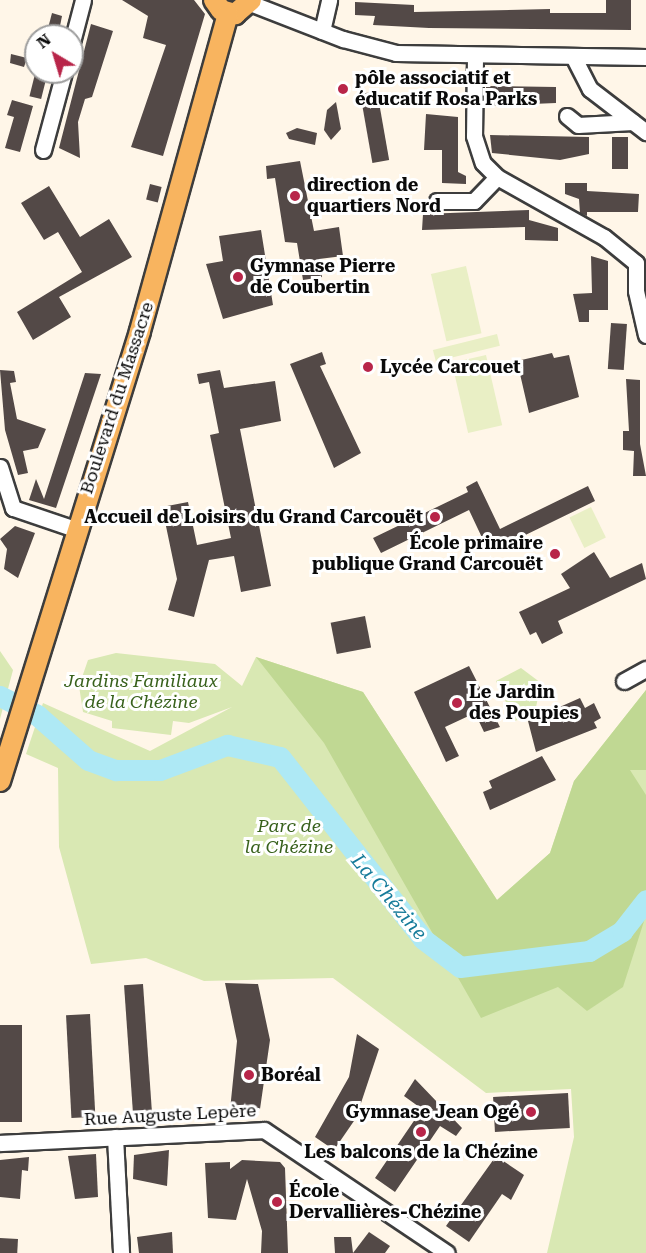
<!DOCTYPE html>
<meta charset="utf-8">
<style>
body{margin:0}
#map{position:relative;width:646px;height:1253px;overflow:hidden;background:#fff6e8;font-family:"Roboto Serif",serif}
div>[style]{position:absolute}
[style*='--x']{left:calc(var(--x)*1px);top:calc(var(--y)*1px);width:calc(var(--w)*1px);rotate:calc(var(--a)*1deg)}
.green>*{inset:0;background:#d9e8b3}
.forest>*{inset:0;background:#c0d893}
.pitch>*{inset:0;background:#e9efc5;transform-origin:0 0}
.river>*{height:21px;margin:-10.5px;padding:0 10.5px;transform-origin:10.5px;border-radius:10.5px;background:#aee9f5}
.building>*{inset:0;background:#534947;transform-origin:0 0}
.roads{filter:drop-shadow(2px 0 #3d3d3d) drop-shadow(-2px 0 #3d3d3d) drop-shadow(0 2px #3d3d3d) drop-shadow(0 -2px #3d3d3d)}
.minor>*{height:15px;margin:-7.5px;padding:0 7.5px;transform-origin:7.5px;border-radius:7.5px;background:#fff}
.major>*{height:20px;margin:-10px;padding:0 10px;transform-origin:10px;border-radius:10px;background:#f8b45f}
.dots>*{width:16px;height:16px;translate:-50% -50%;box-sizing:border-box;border:3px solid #fff;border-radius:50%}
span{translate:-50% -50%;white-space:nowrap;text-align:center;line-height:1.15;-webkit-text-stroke:6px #fff;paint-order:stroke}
.poi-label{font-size:18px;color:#0a0a0a;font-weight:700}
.left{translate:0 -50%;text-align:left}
.right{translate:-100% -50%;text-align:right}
.street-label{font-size:18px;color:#0a0a0a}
.park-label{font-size:18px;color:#38611c;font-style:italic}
.water-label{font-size:20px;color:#167b9a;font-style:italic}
.north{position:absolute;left:24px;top:24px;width:60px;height:60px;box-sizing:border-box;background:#fff;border:2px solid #9d9d9d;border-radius:50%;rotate:322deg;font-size:16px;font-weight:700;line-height:24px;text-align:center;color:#0a0a0a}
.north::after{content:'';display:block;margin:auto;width:21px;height:27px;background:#b82549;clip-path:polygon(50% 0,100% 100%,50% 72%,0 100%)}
</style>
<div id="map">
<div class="green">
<i style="clip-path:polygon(0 651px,13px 670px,0 719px)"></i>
<i style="clip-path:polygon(116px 653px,215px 664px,242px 686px,256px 657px,363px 692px,497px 900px,550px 853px,574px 781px,646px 690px,646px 1253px,547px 1253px,574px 1137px,571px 1089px,486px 1093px,333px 978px,204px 981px,146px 958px,91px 964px,59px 847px,58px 768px,26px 754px,43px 703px,150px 751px,232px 707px,189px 723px,173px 721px,171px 735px,112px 728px,112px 721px,83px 712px,79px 686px,88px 660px)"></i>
<i style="clip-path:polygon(521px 668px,541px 683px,535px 712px,515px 721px,496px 681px)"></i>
</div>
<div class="forest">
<i style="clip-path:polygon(256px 657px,363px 692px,497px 900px,550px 853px,574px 781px,646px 690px,646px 770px,630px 770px,646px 795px,646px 915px,623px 987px,587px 1011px,558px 987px,481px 1018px,324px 743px)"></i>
</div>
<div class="pitch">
<i style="left:466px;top:266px;width:69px;height:36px;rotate:77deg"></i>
<i style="left:497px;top:334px;width:12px;height:66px;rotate:76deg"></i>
<i style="left:486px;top:355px;width:72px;height:35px;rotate:77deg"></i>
<i style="left:591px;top:507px;width:34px;height:24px;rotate:64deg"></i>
</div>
<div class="river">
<i style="--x:0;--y:696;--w:42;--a:27.2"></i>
<i style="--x:37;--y:715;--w:68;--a:41.4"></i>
<i style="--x:88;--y:760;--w:30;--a:20"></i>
<i style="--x:116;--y:770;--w:44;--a:0"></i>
<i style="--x:160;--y:770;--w:72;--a:-20.5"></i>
<i style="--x:227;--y:745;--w:54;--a:12.8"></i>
<i style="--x:280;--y:757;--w:231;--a:51.8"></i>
<i style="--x:423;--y:939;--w:46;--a:37.1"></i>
<i style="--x:460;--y:967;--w:130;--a:-7.1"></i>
<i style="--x:589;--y:951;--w:39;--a:-31"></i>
<i style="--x:622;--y:931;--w:39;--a:-52"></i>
</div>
<div class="building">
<i style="clip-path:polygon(122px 0,194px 0,205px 14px,163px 156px,131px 147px,166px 45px,143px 38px,148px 16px)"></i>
<i style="clip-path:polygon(606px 0,631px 0,631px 30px,429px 28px,373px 25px,375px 16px,355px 15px,355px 2px,414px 5px,414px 12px,550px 9px,550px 13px,606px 13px)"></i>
<i style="clip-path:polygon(52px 13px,62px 16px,58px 36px,46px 36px)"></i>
<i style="clip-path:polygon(91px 24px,113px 31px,92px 97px,85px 99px,78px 122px,80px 158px,59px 148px)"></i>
<i style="clip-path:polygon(11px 54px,27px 58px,24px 67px,10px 63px)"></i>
<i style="left:36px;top:70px;width:12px;height:27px;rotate:14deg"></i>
<i style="clip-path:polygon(486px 86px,556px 87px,556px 103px,486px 106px)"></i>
<i style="left:377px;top:91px;width:70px;height:17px;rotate:80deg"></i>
<i style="clip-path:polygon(12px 100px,33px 106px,20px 152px,5px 148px,14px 117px,7px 115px)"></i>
<i style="clip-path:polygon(336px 102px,341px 129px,331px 140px,324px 130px,327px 110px)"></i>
<i style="clip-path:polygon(426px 114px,458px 117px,458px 172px,466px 176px,466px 184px,442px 183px,442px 150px,424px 150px)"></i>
<i style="clip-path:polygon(297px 128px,317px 133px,315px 145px,289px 139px,286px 133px)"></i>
<i style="clip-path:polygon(490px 135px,589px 137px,589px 154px,560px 160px,492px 153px)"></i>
<i style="left:612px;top:137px;width:16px;height:32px"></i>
<i style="clip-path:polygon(300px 161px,314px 231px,339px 227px,343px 256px,319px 259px,322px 277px,303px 280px,297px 243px,285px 242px,275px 178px,267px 179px,266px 166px)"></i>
<i style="clip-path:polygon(565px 183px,587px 183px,587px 191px,639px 194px,638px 212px,587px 212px,587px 201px,587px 216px,580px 213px,579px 199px,565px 194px)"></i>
<i style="left:150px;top:184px;width:12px;height:16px;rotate:14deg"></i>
<i style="clip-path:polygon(49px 186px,80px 237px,109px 219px,132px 257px,59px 297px,71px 317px,33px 340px,17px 312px,82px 272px,58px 232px,44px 240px,21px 203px)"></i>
<i style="clip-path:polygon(529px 210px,529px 220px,558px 228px,558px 241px,525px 240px,525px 227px,422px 230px,423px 214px)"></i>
<i style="clip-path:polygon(261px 230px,273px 305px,223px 319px,206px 264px,223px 261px,219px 236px)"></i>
<i style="clip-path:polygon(591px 256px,608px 261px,608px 310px,589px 310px,589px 322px,579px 322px,573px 294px,592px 293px)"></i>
<i style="left:611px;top:323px;width:16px;height:46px;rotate:4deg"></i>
<i style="clip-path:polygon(322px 352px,326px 364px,320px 366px,361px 453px,334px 468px,290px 364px)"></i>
<i style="clip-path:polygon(552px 353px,554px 358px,569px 355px,579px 397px,529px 413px,517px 361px)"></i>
<i style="clip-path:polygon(0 370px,14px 371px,16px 382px,10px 383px,17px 419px,46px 429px,38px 448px,23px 451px,28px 473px,18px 475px,5px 430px)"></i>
<i style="clip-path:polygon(220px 370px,224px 388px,275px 381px,281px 421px,240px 429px,271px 586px,241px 592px,234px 556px,209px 560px,194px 617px,168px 610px,177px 579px,162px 507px,188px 502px,197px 545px,231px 538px,210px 435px,219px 433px,209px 382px,199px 384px,197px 374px)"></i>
<i style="clip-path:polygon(85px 373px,101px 374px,56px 508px,29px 500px,36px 479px,44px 499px)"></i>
<i style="clip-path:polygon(626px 379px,640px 380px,640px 444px,646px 476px,633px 476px,634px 451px,623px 450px,623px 431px,629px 431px)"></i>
<i style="clip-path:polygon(477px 481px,500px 529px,588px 486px,595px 501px,501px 547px,496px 538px,485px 544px,469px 510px,381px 553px,373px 538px,468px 492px,466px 487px)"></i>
<i style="clip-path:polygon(15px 526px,35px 533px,18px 578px,4px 569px,7px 549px,0 539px)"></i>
<i style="clip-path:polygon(594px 552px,610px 578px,642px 563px,646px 579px,558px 621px,563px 633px,542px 644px,536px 632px,530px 635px,519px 612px,570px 588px,561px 574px)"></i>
<i style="left:365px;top:616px;width:32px;height:35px;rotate:79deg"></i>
<i style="clip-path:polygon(469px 666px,500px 727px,484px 732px,475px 713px,445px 727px,459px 756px,446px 762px,414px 692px)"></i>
<i style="clip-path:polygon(580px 698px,585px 708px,594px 703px,601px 718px,594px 722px,597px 728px,536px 752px,528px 721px)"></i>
<i style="clip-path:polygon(542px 756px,556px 780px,490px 810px,483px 792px,492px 788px,489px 781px)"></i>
<i style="clip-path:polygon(225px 983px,258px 984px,270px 1040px,260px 1109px,230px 1110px,237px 1041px)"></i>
<i style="left:143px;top:984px;width:130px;height:19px;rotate:86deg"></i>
<i style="left:90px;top:1014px;width:103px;height:24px;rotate:87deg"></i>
<i style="left:0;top:1025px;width:22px;height:97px"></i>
<i style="clip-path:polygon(357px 1034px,379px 1049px,356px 1118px,334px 1150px,315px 1137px,349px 1077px)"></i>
<i style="clip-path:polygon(415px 1079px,462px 1128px,456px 1136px,440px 1126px,395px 1192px,375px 1178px,422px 1109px,404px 1096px)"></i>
<i style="left:568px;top:1093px;width:35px;height:75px;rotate:87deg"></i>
<i style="clip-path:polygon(169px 1150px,167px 1186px,133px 1179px,134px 1155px)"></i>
<i style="clip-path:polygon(96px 1154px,98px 1197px,75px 1199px,68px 1156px)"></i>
<i style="clip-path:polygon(496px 1156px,524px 1175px,511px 1200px,502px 1194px,469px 1242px,446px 1226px)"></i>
<i style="clip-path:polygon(29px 1157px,28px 1171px,22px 1170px,20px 1199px,0 1197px,0 1160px)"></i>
<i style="clip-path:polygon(242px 1160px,280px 1162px,285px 1168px,288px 1253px,261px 1253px,262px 1231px,247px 1179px,236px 1220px,208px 1218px,205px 1163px,230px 1162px,230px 1169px)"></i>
<i style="clip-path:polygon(172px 1232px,173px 1253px,139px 1253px,137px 1237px)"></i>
<i style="clip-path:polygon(369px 1232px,390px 1246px,385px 1253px,353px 1253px)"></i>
<i style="clip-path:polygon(334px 1237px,351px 1237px,353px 1253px,335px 1253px)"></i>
<i style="left:0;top:1238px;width:18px;height:15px;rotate:3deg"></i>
</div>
<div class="roads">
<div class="minor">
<i style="--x:250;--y:3;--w:100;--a:21.2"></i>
<i style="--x:343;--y:39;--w:55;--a:14.8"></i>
<i style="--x:396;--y:53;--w:250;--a:0.9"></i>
<i style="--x:322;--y:31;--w:32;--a:-77"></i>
<i style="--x:72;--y:42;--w:43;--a:-75.3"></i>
<i style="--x:475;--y:57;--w:79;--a:90.7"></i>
<i style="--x:474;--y:136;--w:28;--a:72"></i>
<i style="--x:483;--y:163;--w:20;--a:45"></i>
<i style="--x:497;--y:177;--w:123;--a:29.3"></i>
<i style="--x:604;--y:237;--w:41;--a:39.1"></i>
<i style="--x:636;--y:263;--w:28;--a:90"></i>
<i style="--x:636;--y:291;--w:45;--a:77.2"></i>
<i style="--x:574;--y:58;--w:35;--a:63"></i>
<i style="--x:590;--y:89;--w:71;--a:37.5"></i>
<i style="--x:567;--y:116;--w:14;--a:39"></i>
<i style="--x:578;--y:125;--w:55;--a:-3.1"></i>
<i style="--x:43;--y:150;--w:81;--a:-74.9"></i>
<i style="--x:437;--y:201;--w:37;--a:0"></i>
<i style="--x:474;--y:201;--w:33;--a:-46"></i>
<i style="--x:0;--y:467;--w:43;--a:72.4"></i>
<i style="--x:13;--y:508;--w:65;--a:18.7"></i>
<i style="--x:624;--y:681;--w:25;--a:-29"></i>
<i style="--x:115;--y:1137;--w:116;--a:87"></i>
<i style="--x:0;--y:1143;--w:264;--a:-2.8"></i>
<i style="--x:264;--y:1130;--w:220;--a:33.9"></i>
</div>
<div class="major">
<i style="--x:214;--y:0;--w:12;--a:55"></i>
<i style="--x:221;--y:10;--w:15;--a:16"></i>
<i style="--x:235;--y:14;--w:21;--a:-41"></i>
<i style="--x:0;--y:781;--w:471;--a:-72.7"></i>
<i style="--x:140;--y:331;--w:329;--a:-74.5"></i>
</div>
</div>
<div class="dots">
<i style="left:343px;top:89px;background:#b82549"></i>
<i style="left:295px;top:196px;background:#b82549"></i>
<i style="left:238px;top:277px;background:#b82549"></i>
<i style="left:368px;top:367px;background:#b82549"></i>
<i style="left:435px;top:517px;background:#b82549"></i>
<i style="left:555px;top:554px;background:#b82549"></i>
<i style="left:457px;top:703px;background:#b82549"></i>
<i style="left:249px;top:1075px;background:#b82549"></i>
<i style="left:531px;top:1112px;background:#b82549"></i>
<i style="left:421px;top:1132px;background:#b82549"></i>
<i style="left:277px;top:1202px;background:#b82549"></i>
</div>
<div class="poi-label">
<span class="left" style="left:355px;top:89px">pôle associatif et<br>éducatif Rosa Parks</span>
<span class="left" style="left:307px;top:196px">direction de<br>quartiers Nord</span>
<span class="left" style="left:250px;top:277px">Gymnase Pierre<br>de Coubertin</span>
<span class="left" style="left:380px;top:367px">Lycée Carcouet</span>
<span class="right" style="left:423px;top:517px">Accueil de Loisirs du Grand Carcouët</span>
<span class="right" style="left:543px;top:554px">École primaire<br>publique Grand Carcouët</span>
<span class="left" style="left:469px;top:703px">Le Jardin<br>des Poupies</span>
<span class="left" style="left:261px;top:1075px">Boréal</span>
<span class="right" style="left:519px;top:1112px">Gymnase Jean Ogé</span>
<span style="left:421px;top:1152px">Les balcons de la Chézine</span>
<span class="left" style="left:289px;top:1202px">École<br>Dervallières-Chézine</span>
</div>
<div class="street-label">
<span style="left:117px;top:398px;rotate:-72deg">Boulevard du Massacre</span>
<span style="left:170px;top:1115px;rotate:-3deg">Rue Auguste Lepère</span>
</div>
<div class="park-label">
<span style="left:141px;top:692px">Jardins Familiaux<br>de la Chézine</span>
<span style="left:289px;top:837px">Parc de<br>la Chézine</span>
</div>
<div class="water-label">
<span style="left:389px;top:897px;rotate:50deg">La Chézine</span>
</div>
<div class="north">N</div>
</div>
